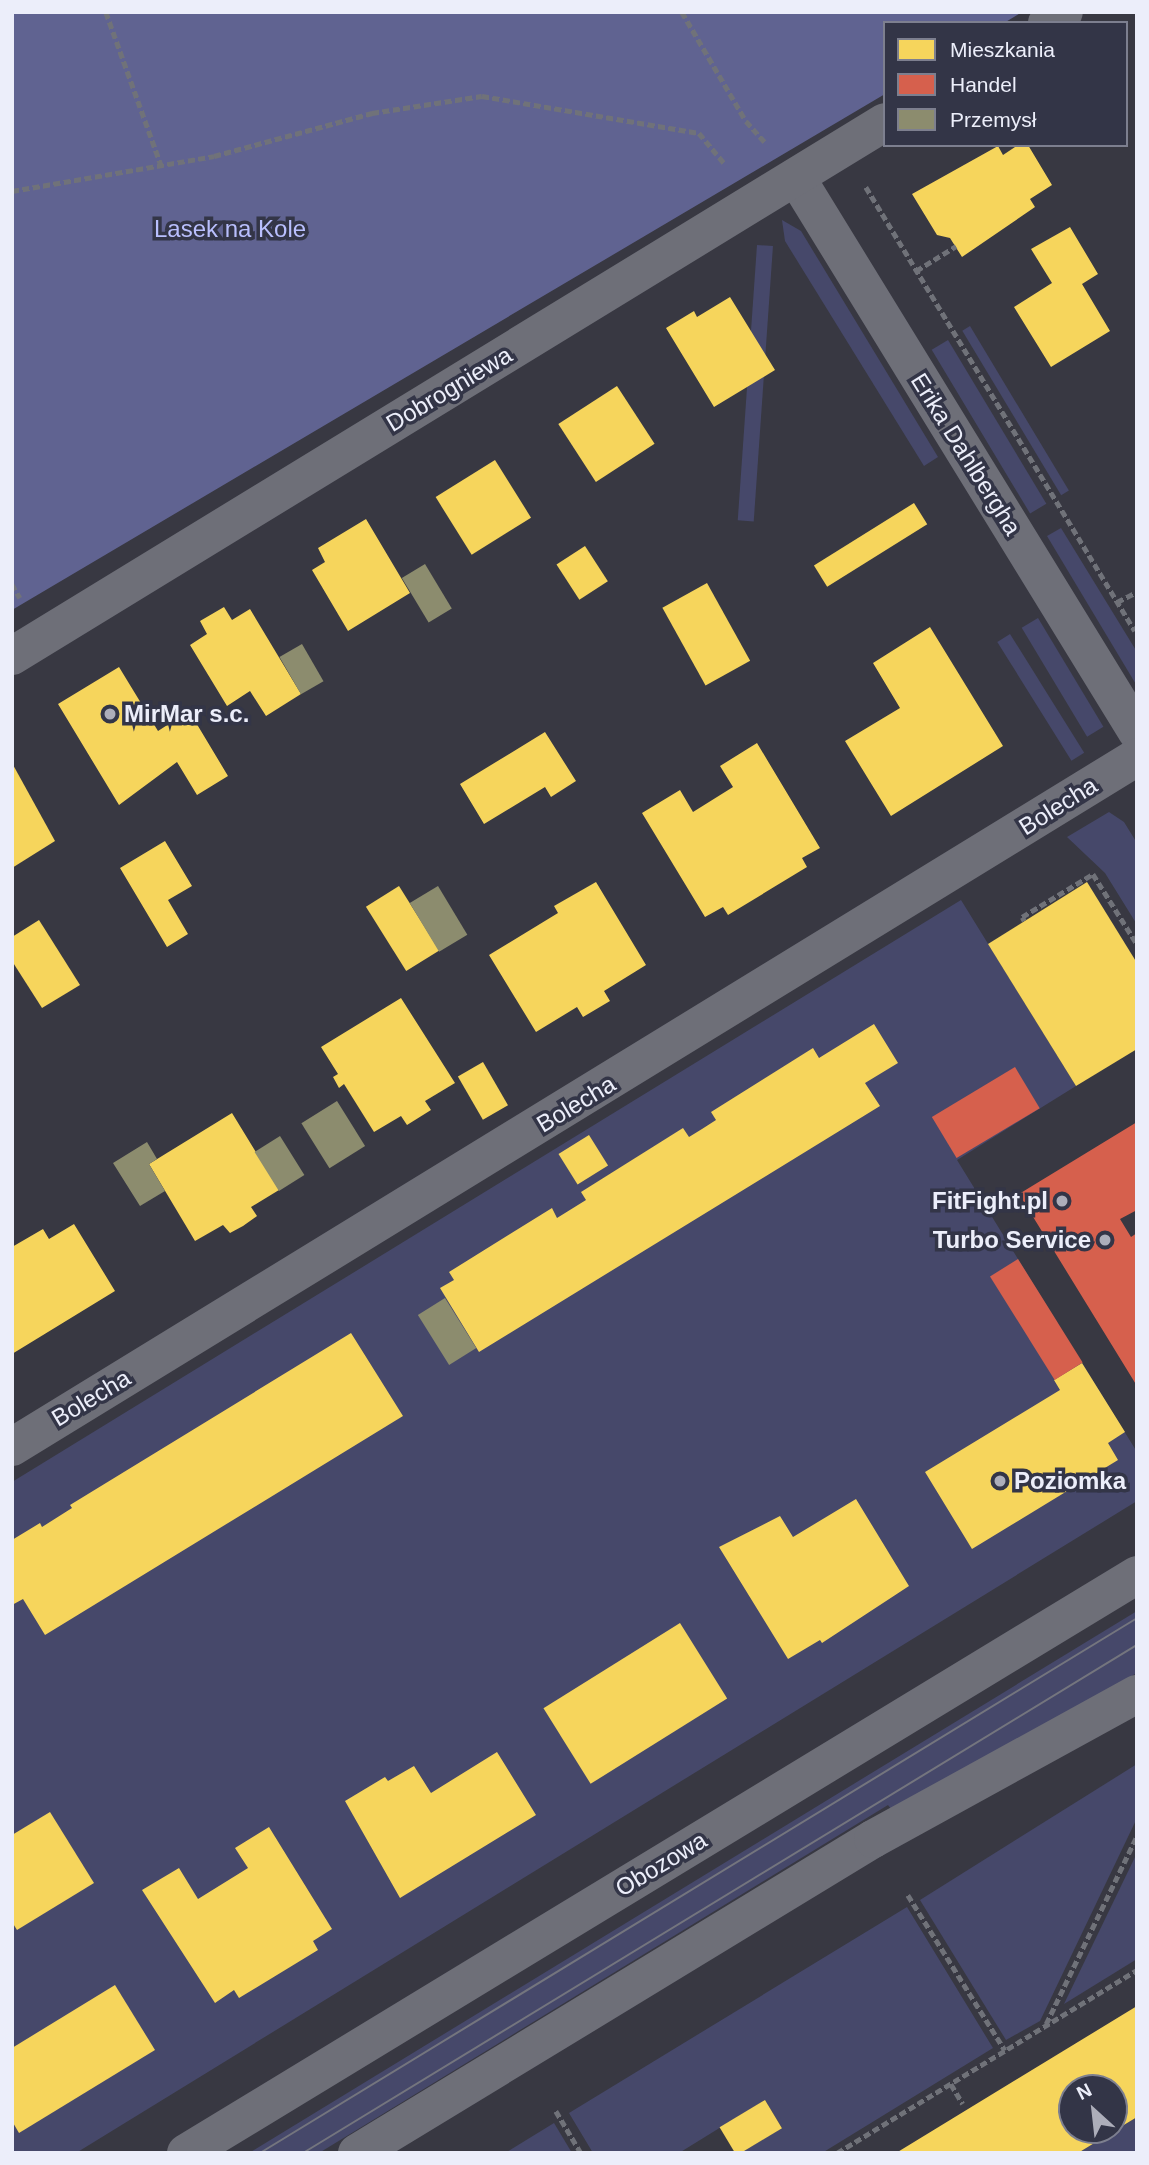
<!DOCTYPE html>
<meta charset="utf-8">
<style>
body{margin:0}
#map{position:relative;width:1149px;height:2165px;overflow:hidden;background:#383842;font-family:Arial,sans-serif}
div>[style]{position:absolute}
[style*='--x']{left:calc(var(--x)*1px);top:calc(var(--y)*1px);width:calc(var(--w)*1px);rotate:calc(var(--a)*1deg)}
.green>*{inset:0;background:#46486a;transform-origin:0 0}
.forest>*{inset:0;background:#606391}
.homes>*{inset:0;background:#f6d55c;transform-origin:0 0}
.shops>*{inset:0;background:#d6604d;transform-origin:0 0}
.industry>*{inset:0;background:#8c8c6e;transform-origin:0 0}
.path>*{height:4.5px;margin-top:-2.25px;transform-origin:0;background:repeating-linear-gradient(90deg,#707279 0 7px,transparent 0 10.5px)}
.minor>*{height:38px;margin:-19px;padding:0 19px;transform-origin:19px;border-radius:19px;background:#6e6f78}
.tertiary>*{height:38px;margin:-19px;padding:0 19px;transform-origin:19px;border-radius:19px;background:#6e6f78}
.tram>*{height:2px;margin:-1px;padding:0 1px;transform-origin:1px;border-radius:1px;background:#74757e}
.dots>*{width:19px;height:19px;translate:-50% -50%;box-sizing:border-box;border:4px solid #333547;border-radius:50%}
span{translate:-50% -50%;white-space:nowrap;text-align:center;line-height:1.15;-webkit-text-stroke:7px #333547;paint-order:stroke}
.park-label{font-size:24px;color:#b9bffd}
.street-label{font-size:24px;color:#eceefa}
.poi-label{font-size:24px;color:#eceefa;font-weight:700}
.left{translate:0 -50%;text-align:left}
.right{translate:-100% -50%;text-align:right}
.frame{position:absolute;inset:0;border:14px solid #eceefa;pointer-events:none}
.legend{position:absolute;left:883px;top:21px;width:245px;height:126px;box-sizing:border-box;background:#333547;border:2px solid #7d7f8f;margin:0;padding:9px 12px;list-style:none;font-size:21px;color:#eceefa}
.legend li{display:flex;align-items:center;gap:14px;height:35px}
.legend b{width:35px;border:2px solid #7d7f8f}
.north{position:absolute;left:1058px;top:2074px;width:70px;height:70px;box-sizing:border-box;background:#333547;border:2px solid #7d7f8f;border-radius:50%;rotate:333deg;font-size:19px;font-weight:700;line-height:28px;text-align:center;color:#eceefa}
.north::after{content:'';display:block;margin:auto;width:24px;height:32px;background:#adaeba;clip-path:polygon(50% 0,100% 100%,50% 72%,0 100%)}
</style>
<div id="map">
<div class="green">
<i style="clip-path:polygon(782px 220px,801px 231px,938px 457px,924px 466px,785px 241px)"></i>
<i style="left:757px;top:245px;width:16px;height:276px;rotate:4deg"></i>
<i style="left:970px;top:326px;width:192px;height:9px;rotate:59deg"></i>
<i style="left:948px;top:340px;width:191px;height:19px;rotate:59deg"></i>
<i style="clip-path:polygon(1061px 528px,1137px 652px,1137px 686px,1047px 536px)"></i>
<i style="left:1038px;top:618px;width:127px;height:19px;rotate:59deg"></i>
<i style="left:1010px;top:634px;width:140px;height:15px;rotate:58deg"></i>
<i style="clip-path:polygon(1109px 812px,1124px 822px,1137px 843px,1136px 923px,1105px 873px,1067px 837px)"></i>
<i style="clip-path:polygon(961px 900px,1076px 1086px,957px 1160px,1137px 1452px,1137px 1501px,76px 2153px,12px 2153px,12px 1482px)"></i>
<i style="clip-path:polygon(1137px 1611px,1137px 1673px,891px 1809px,888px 1805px,319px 2153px,249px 2153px)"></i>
<i style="clip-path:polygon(1137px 1764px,1137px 1818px,1040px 2021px,1006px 2040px,920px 1900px)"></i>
<i style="clip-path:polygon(1137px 1853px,1137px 1959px,1064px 2004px)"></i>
<i style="clip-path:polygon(907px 1907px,993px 2048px,822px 2153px,740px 2153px,782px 2128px,765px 2100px,679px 2153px,593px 2153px,569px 2113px)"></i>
<i style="clip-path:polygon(1137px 2117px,1137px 2153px,1078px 2153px)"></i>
<i style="clip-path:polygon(554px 2123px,572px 2153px,505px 2153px)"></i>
</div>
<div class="forest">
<i style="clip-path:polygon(12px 12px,1022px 12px,1004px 23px,885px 23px,885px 94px,12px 610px)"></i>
</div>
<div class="homes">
<i style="clip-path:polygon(1018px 145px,1028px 145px,1052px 185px,1030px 199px,1035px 207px,962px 257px,950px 238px,937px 235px,912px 194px,998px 146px,1003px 155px)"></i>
<i style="clip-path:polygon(1070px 227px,1098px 274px,1082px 284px,1110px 331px,1051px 367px,1014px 307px,1052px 283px,1031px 249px)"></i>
<i style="clip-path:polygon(730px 297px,775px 370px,714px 407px,666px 328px,694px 311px,697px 317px)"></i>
<i style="left:617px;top:386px;width:69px;height:70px;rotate:57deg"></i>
<i style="left:495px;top:460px;width:68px;height:70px;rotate:58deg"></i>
<i style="left:914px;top:503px;width:25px;height:118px;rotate:58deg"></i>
<i style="clip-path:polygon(366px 519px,410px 593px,348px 631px,312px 570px,325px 562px,318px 548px)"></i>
<i style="left:585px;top:546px;width:42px;height:34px;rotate:57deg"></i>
<i style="left:707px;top:583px;width:89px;height:51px;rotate:61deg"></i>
<i style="clip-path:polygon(224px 607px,232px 620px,250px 609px,301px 694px,266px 716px,250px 691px,227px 706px,190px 645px,207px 634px,200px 621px)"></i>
<i style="clip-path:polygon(930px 627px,1003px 746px,891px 816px,845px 741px,900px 708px,873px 663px)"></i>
<i style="clip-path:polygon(119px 667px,158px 731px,189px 711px,228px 776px,197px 795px,177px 762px,119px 805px,58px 704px)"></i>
<i style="clip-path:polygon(545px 732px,576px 781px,551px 797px,545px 787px,484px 824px,460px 784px)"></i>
<i style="clip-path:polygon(757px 743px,820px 848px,802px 858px,807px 867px,728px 915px,723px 907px,705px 917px,642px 813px,680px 790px,693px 812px,733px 787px,720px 766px)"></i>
<i style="clip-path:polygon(12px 763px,55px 841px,12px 868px)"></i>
<i style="clip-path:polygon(165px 841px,192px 886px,168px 900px,188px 934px,167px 947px,120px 868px)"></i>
<i style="clip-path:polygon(596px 882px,646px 965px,604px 991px,610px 1001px,583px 1017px,577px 1007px,536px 1032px,489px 955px,558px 913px,554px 906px)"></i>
<i style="clip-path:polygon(1087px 882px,1137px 963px,1137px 1049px,1076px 1086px,988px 944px)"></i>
<i style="left:399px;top:886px;width:76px;height:39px;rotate:58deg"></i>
<i style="clip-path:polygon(39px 920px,80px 985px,42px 1008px,12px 961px,12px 937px)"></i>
<i style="clip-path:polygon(401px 998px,455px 1083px,425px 1101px,431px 1110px,407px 1125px,401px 1116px,374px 1132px,344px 1084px,339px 1088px,333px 1077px,338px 1074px,321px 1047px)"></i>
<i style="clip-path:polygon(874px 1024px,898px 1063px,865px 1083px,880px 1106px,479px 1352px,440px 1288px,454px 1280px,449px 1272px,552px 1208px,557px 1218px,586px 1200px,581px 1192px,683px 1128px,689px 1137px,702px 1129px,716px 1120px,711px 1112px,813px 1048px,819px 1058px)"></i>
<i style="left:483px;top:1062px;width:50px;height:29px;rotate:60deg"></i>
<i style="clip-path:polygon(232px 1113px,279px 1190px,251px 1207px,257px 1216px,243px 1226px,230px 1233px,223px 1225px,195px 1241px,149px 1164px)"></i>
<i style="left:589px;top:1135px;width:36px;height:36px;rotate:58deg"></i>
<i style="clip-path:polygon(74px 1224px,115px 1291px,12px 1354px,12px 1247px,43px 1229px,49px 1239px)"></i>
<i style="clip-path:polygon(351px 1333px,403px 1416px,45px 1635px,23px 1599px,12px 1605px,12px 1540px,40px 1523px,42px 1527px,72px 1508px,70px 1505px)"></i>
<i style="clip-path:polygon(1082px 1363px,1125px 1432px,1108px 1443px,1118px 1460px,972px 1549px,925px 1472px,1060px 1390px,1054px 1380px)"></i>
<i style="clip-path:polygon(856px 1499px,909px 1586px,822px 1643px,820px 1640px,788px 1659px,719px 1547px,780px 1516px,793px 1537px)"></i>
<i style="left:680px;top:1623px;width:89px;height:161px;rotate:58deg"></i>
<i style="clip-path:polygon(497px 1752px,536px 1815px,400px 1898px,345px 1801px,385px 1777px,388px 1781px,414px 1766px,431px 1793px)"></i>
<i style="clip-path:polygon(50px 1812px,94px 1883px,17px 1930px,12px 1922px,12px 1835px)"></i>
<i style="clip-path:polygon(269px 1827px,332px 1929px,313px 1941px,318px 1950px,239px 1998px,234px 1990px,215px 2003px,142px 1890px,179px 1868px,198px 1899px,248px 1868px,235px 1848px)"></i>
<i style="clip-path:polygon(115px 1985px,155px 2050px,19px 2133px,12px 2121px,12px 2048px)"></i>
<i style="clip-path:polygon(evenodd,1137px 2006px,1137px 2117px,1078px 2153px,896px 2153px,1137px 2006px,1072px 2088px,1114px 2088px,1114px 2130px,1072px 2130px,1072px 2088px)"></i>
<i style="left:765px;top:2100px;width:33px;height:53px;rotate:59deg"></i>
</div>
<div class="shops">
<i style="left:1015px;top:1067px;width:48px;height:97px;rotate:59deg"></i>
<i style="clip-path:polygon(1137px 1122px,1137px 1210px,1120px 1219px,1131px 1237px,1137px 1233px,1137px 1386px,1019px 1194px)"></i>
<i style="left:1018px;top:1259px;width:122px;height:33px;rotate:58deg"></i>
</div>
<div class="industry">
<i style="left:425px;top:564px;width:52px;height:27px;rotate:59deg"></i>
<i style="left:302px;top:644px;width:43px;height:26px;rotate:60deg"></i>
<i style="left:438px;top:886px;width:57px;height:33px;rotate:59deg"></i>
<i style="left:337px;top:1101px;width:53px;height:42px;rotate:58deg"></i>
<i style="left:280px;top:1136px;width:46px;height:30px;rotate:58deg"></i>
<i style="clip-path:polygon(147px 1142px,157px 1159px,149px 1164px,165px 1191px,140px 1206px,113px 1163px)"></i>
<i style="left:445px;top:1298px;width:59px;height:32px;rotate:58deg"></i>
</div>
<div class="path">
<i style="--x:106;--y:12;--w:163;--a:70.2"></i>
<i style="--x:682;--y:12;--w:126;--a:59.6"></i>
<i style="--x:746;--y:121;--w:28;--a:48"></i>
<i style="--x:866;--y:187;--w:519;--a:58.79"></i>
<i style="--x:12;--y:191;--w:205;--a:-9.8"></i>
<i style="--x:214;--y:156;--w:164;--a:-15.2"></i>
<i style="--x:372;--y:113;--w:111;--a:-8.8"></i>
<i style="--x:482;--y:96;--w:220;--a:9.7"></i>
<i style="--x:699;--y:133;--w:40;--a:50"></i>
<i style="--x:916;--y:271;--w:47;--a:-32"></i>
<i style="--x:12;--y:584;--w:16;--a:60"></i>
<i style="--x:1117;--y:602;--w:22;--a:-27"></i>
<i style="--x:1024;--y:921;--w:4;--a:-117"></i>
<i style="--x:1022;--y:917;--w:83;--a:-31.2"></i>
<i style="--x:1093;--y:874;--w:83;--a:57.8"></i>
<i style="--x:908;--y:1895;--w:183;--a:58"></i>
<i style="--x:1046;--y:2024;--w:209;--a:-64.2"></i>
<i style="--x:951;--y:2084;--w:23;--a:59"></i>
<i style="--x:556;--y:2111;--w:49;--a:59.2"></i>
<i style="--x:724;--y:2153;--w:2;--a:0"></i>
<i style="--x:837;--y:2153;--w:351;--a:-31.4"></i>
</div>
<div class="minor">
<i style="--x:1047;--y:23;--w:20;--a:-33"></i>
<i style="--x:796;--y:177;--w:651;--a:58.43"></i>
<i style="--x:12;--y:656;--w:1023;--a:-31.45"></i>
<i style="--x:12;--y:1447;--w:1320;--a:-31.52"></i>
</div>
<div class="tertiary">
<i style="--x:186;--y:2153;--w:1113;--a:-31.29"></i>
<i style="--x:357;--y:2153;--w:604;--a:-31.32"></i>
<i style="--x:873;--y:1839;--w:301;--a:-28.8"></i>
</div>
<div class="tram">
<i style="--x:260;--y:2153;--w:1027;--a:-31.38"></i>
<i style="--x:303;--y:2153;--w:977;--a:-31.35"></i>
</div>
<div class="dots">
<i style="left:110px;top:714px;background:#adaeba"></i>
<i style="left:1062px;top:1201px;background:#adaeba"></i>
<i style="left:1105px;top:1240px;background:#adaeba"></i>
<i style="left:1000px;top:1481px;background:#adaeba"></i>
</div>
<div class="park-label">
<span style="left:230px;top:229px">Lasek na Kole</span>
</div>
<div class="street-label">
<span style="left:449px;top:389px;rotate:-31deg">Dobrogniewa</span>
<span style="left:966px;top:454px;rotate:58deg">Erika Dahlbergha</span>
<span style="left:1058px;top:806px;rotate:-32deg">Bolecha</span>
<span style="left:576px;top:1104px;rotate:-31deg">Bolecha</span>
<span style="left:91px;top:1398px;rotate:-31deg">Bolecha</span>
<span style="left:661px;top:1864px;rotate:-31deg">Obozowa</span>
</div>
<div class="poi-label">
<span class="left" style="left:124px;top:714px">MirMar s.c.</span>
<span class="right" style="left:1048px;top:1201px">FitFight.pl</span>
<span class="right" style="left:1091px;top:1240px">Turbo Service</span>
<span class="left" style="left:1014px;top:1481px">Poziomka</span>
</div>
<div class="frame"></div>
<ul class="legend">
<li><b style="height:19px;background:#f6d55c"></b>Mieszkania</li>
<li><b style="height:19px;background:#d6604d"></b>Handel</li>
<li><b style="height:19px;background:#8c8c6e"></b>Przemysł</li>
</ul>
<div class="north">N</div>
</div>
